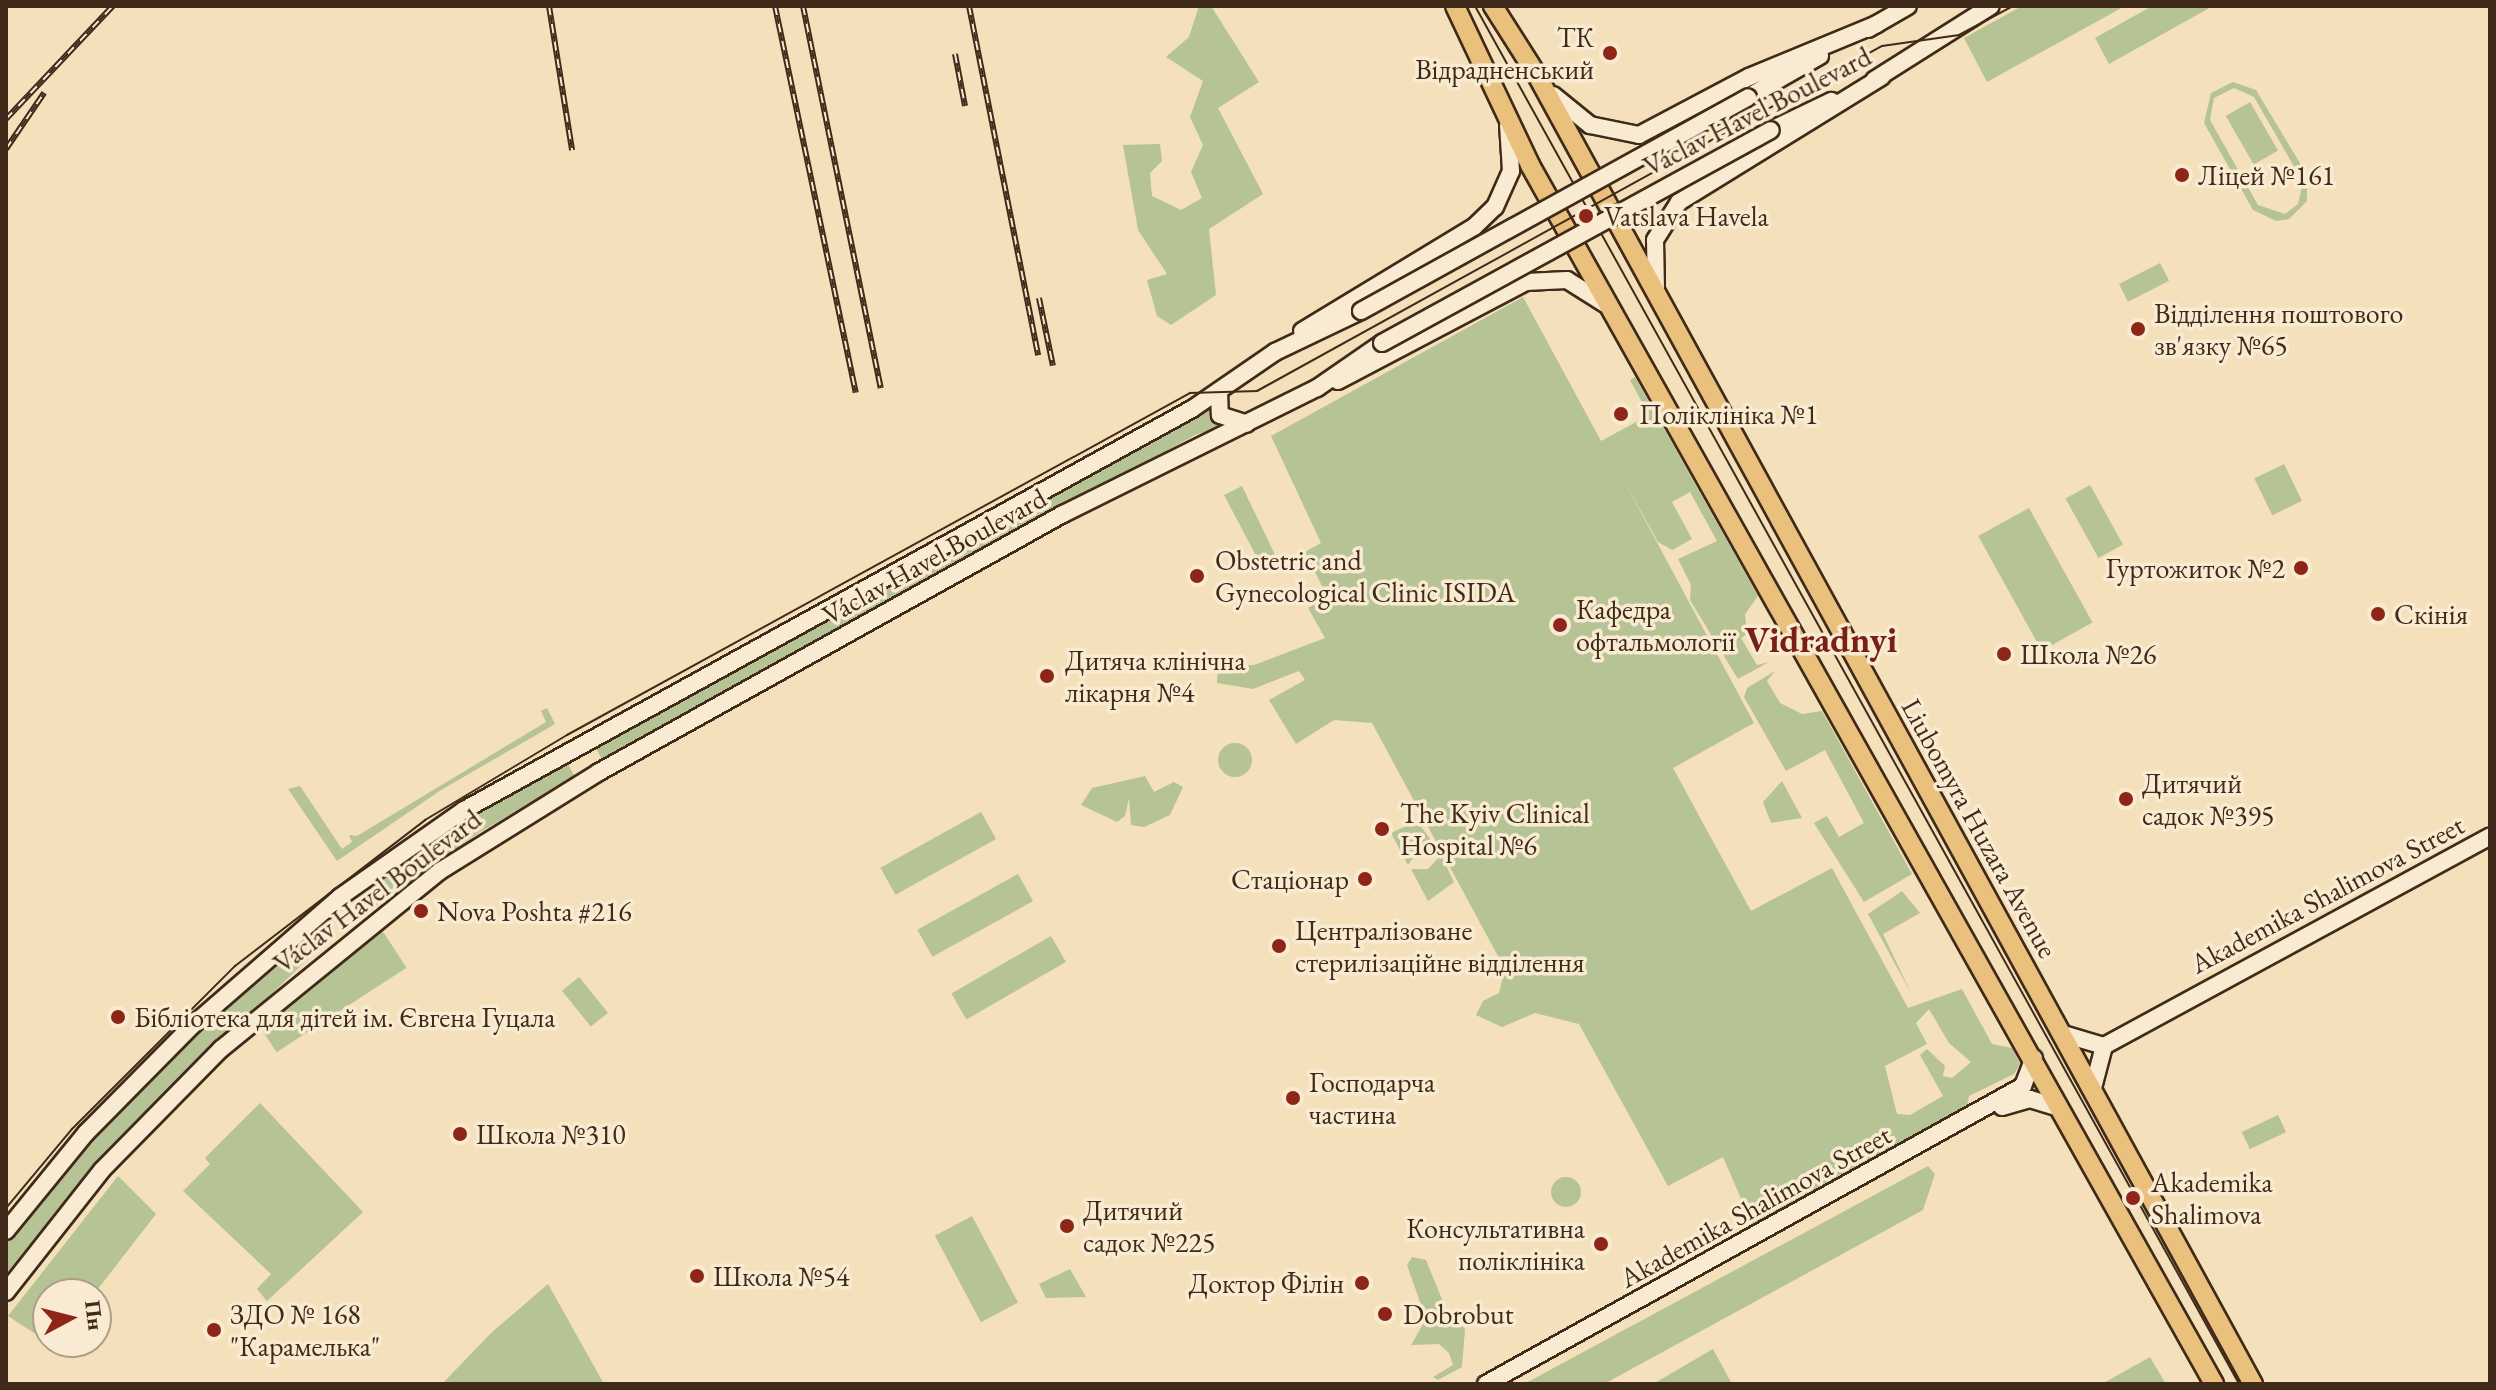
<!DOCTYPE html>
<meta charset="utf-8">
<style>
body{margin:0}
#map{position:relative;width:2496px;height:1390px;overflow:hidden;background:#f4e0ba;font-family:"EB Garamond",serif}
div>[style]{position:absolute}
[style*='--x']{left:calc(var(--x)*1px);top:calc(var(--y)*1px);width:calc(var(--w)*1px);rotate:calc(var(--a)*1deg)}
.green>*{inset:0;background:#b6c394;transform-origin:0 0}
.round{border-radius:50%}
.roads{filter:drop-shadow(2px 0 #402a19) drop-shadow(-2px 0 #402a19) drop-shadow(0 2px #402a19) drop-shadow(0 -2px #402a19)}
.secondary>*{height:16px;margin:-8px;padding:0 8px;transform-origin:8px;border-radius:8px;background:#f8ebd2}
.primary>*{height:18px;margin:-9px;padding:0 9px;transform-origin:9px;border-radius:9px;background:#eac07d}
.tram>*{height:2px;margin:-1px;padding:0 1px;transform-origin:1px;border-radius:1px;background:#402a19}
.rail>*{height:6px;margin-top:-3px;transform-origin:0;background:repeating-linear-gradient(90deg,#f8ebd2 0 9px,#402a19 0 18px);box-sizing:border-box;border-block:2px solid #402a19}
.bridges{filter:drop-shadow(2px 0 #402a19) drop-shadow(-2px 0 #402a19) drop-shadow(0 2px #402a19) drop-shadow(0 -2px #402a19)}
.secondary-bridge>*{height:16px;margin:-8px;padding:0 8px;transform-origin:8px;border-radius:8px;background:#f8ebd2}
.dots>*{width:22px;height:22px;translate:-50% -50%;box-sizing:border-box;border:4px solid #f8ebd2;border-radius:50%}
span{translate:-50% -50%;white-space:nowrap;text-align:center;line-height:1.15;-webkit-text-stroke:7px #f8ebd2;paint-order:stroke}
.poi-label{font-size:28px;color:#402a19}
.right{translate:-100% -50%;text-align:right}
.left{translate:0 -50%;text-align:left}
.street-label{font-size:28px;color:#402a19}
.district-label{font-size:36px;color:#7a1f14;font-weight:700}
.frame{position:absolute;inset:0;border:8px solid #402a19;pointer-events:none}
.north{position:absolute;left:32px;top:1278px;width:80px;height:80px;box-sizing:border-box;background:#f8ebd2;border:2px solid #ae9e88;border-radius:50%;rotate:83deg;font-size:22px;font-weight:700;line-height:32px;text-align:center;color:#402a19}
.north::after{content:'';display:block;margin:auto;width:28px;height:36px;background:#8f2418;clip-path:polygon(50% 0,100% 100%,50% 72%,0 100%)}
</style>
<div id="map">
<div class="green">
<i style="clip-path:polygon(1199px 6px,1211px 6px,1259px 82px,1218px 108px,1263px 194px,1209px 229px,1216px 295px,1171px 325px,1157px 316px,1147px 280px,1167px 274px,1138px 230px,1123px 145px,1160px 144px,1162px 161px,1150px 173px,1152px 196px,1181px 210px,1202px 198px,1191px 172px,1203px 145px,1190px 117px,1203px 81px,1166px 57px,1189px 37px)"></i>
<i style="clip-path:polygon(2022px 6px,2125px 6px,1987px 82px,1964px 38px)"></i>
<i style="clip-path:polygon(2152px 6px,2213px 6px,2109px 64px,2095px 38px)"></i>
<i style="clip-path:polygon(evenodd,2233px 82px,2256px 90px,2307px 175px,2307px 201px,2289px 219px,2276px 221px,2253px 210px,2204px 123px,2211px 93px,2233px 82px,2234px 88px,2254px 97px,2303px 182px,2298px 204px,2285px 214px,2258px 205px,2210px 120px,2214px 98px,2234px 88px)"></i>
<i style="left:2250px;top:102px;width:56px;height:28px;rotate:60deg"></i>
<i style="left:2160px;top:263px;width:20px;height:46px;rotate:63deg"></i>
<i style="clip-path:polygon(evenodd,1523px 297px,1601px 441px,1649px 415px,1630px 380px,1635px 377px,1758px 596px,1745px 614px,1747px 634px,1741px 638px,1757px 665px,1769px 662px,1738px 679px,1690px 600px,1691px 585px,1678px 559px,1717px 541px,1690px 492px,1672px 502px,1692px 539px,1672px 550px,1658px 542px,1624px 481px,1754px 723px,1673px 768px,1751px 911px,1832px 868px,1908px 1008px,1962px 989px,1992px 1044px,2012px 1048px,2020px 1064px,2014px 1074px,1969px 1096px,1967px 1106px,1754px 1229px,1723px 1157px,1668px 1186px,1579px 1024px,1535px 1013px,1502px 1027px,1476px 1015px,1483px 1001px,1499px 993px,1505px 969px,1372px 723px,1334px 720px,1296px 744px,1269px 700px,1305px 680px,1299px 671px,1253px 689px,1217px 683px,1218px 667px,1254px 665px,1325px 638px,1308px 608px,1327px 596px,1305px 552px,1321px 543px,1271px 436px,1523px 297px,1929px 1009px,1949px 1043px,1971px 1062px,1952px 1078px,1943px 1076px,1945px 1066px,1927px 1049px,1920px 1055px,1943px 1096px,1910px 1115px,1897px 1114px,1885px 1066px,1927px 1044px,1916px 1023px,1929px 1009px)"></i>
<i style="clip-path:polygon(1211px 401px,1226px 425px,1195px 435px,603px 761px,593px 743px)"></i>
<i style="left:2284px;top:464px;width:41px;height:33px;rotate:64deg"></i>
<i style="left:2090px;top:485px;width:68px;height:28px;rotate:61deg"></i>
<i style="clip-path:polygon(1242px 486px,1277px 559px,1263px 569px,1224px 495px)"></i>
<i style="left:2029px;top:508px;width:131px;height:58px;rotate:61deg"></i>
<i style="clip-path:polygon(1775px 671px,1767px 681px,1780px 703px,1802px 714px,1822px 711px,1912px 874px,1864px 902px,1814px 823px,1827px 816px,1839px 837px,1864px 823px,1825px 750px,1786px 771px,1744px 697px,1747px 688px)"></i>
<i style="clip-path:polygon(547px 708px,555px 724px,441px 790px,337px 861px,288px 789px,300px 786px,342px 849px,352px 842px,349px 835px,357px 836px,546px 722px,541px 711px)"></i>
<i class="round" style="left:1218px;top:743px;width:34px;height:34px"></i>
<i style="clip-path:polygon(564px 757px,575px 777px,480px 832px,374px 907px,361px 902px,358px 894px,430px 840px)"></i>
<i style="clip-path:polygon(1145px 776px,1154px 792px,1174px 782px,1183px 787px,1170px 815px,1144px 827px,1131px 825px,1129px 798px,1125px 816px,1117px 822px,1081px 805px,1092px 788px)"></i>
<i style="clip-path:polygon(1782px 781px,1802px 818px,1771px 823px,1763px 802px)"></i>
<i style="left:981px;top:812px;width:31px;height:115px;rotate:61deg"></i>
<i style="clip-path:polygon(1417px 821px,1436px 847px,1418px 850px,1408px 865px,1391px 833px)"></i>
<i style="clip-path:polygon(1441px 855px,1454px 882px,1428px 901px,1411px 869px,1428px 869px)"></i>
<i style="left:1018px;top:874px;width:31px;height:115px;rotate:61deg"></i>
<i style="clip-path:polygon(1902px 891px,1920px 913px,1883px 934px,1912px 995px,1868px 914px)"></i>
<i style="left:382px;top:930px;width:45px;height:155px;rotate:57deg"></i>
<i style="clip-path:polygon(302px 935px,314px 943px,310px 957px,108px 1150px,6px 1278px,6px 1242px,89px 1137px,195px 1026px)"></i>
<i style="left:1051px;top:936px;width:30px;height:115px;rotate:60deg"></i>
<i style="left:579px;top:977px;width:46px;height:22px;rotate:51deg"></i>
<i style="clip-path:polygon(260px 1103px,363px 1212px,267px 1301px,257px 1289px,271px 1274px,183px 1191px,210px 1164px,205px 1158px)"></i>
<i style="left:2278px;top:1115px;width:19px;height:40px;rotate:65deg"></i>
<i style="clip-path:polygon(1928px 1166px,1935px 1174px,1923px 1210px,1604px 1384px,1524px 1384px)"></i>
<i style="clip-path:polygon(118px 1176px,156px 1214px,94px 1294px,48px 1294px,48px 1342px,8px 1316px)"></i>
<i class="round" style="left:1551px;top:1177px;width:30px;height:30px"></i>
<i style="left:972px;top:1216px;width:98px;height:42px;rotate:62deg"></i>
<i style="clip-path:polygon(1412px 1257px,1426px 1260px,1446px 1309px,1465px 1329px,1462px 1367px,1438px 1380px,1433px 1377px,1453px 1365px,1449px 1353px,1439px 1344px,1411px 1345px,1426px 1319px,1407px 1265px)"></i>
<i style="clip-path:polygon(1070px 1269px,1086px 1297px,1046px 1298px,1039px 1284px)"></i>
<i style="clip-path:polygon(548px 1284px,604px 1384px,442px 1384px,491px 1333px)"></i>
<i style="clip-path:polygon(1713px 1349px,1732px 1384px,1653px 1384px)"></i>
<i style="clip-path:polygon(2150px 1357px,2166px 1384px,2102px 1384px)"></i>
</div>
<div class="roads">
<div class="secondary">
<i style="--x:1868;--y:29;--w:46;--a:-29.9"></i>
<i style="--x:1874;--y:80;--w:138;--a:-32.3"></i>
<i style="--x:1553;--y:95;--w:48;--a:39"></i>
<i style="--x:1590;--y:125;--w:50;--a:11.5"></i>
<i style="--x:1639;--y:135;--w:124;--a:-27.8"></i>
<i style="--x:1749;--y:77;--w:139;--a:-22.5"></i>
<i style="--x:1748;--y:97;--w:83;--a:-29.7"></i>
<i style="--x:1771;--y:130;--w:67;--a:-25.8"></i>
<i style="--x:1656;--y:291;--w:51;--a:-91.1"></i>
<i style="--x:1655;--y:240;--w:45;--a:-57.7"></i>
<i style="--x:1679;--y:202;--w:238;--a:-31.7"></i>
<i style="--x:1302;--y:331;--w:201;--a:-31.2"></i>
<i style="--x:1474;--y:227;--w:29;--a:-44"></i>
<i style="--x:1495;--y:207;--w:39;--a:-66"></i>
<i style="--x:1511;--y:171;--w:46;--a:-93.7"></i>
<i style="--x:1338;--y:381;--w:212;--a:-27.8"></i>
<i style="--x:1526;--y:282;--w:41;--a:-2.8"></i>
<i style="--x:1567;--y:280;--w:45;--a:32.3"></i>
<i style="--x:1219;--y:391;--w:24;--a:88"></i>
<i style="--x:1220;--y:415;--w:28;--a:18"></i>
<i style="--x:2063;--y:1034;--w:43;--a:16.3"></i>
<i style="--x:2104;--y:1046;--w:439;--a:-28.5"></i>
<i style="--x:2093;--y:1088;--w:43;--a:-75.3"></i>
<i style="--x:2002;--y:1107;--w:29;--a:-16"></i>
<i style="--x:2030;--y:1099;--w:31;--a:17"></i>
<i style="--x:6;--y:1231;--w:127;--a:-50.8"></i>
<i style="--x:86;--y:1133;--w:153;--a:-45.3"></i>
<i style="--x:194;--y:1024;--w:194;--a:-41"></i>
<i style="--x:340;--y:897;--w:151;--a:-35.1"></i>
<i style="--x:464;--y:810;--w:831;--a:-28.85"></i>
<i style="--x:1192;--y:409;--w:101;--a:-34.5"></i>
<i style="--x:1275;--y:352;--w:95;--a:-25.5"></i>
<i style="--x:6;--y:1292;--w:155;--a:-51.8"></i>
<i style="--x:102;--y:1170;--w:170;--a:-45.5"></i>
<i style="--x:221;--y:1049;--w:282;--a:-39.1"></i>
<i style="--x:440;--y:871;--w:187;--a:-31.9"></i>
<i style="--x:599;--y:772;--w:531;--a:-29.08"></i>
<i style="--x:1063;--y:514;--w:284;--a:-26.4"></i>
<i style="--x:1317;--y:388;--w:79;--a:-34.7"></i>
<i style="--x:1486;--y:1384;--w:614;--a:-29.03"></i>
<i style="--x:2023;--y:1086;--w:30;--a:-69"></i>
</div>
<div class="primary">
<i style="--x:1455;--y:6;--w:176;--a:64.7"></i>
<i style="--x:1530;--y:165;--w:1398;--a:60.7"></i>
<i style="--x:1493;--y:6;--w:84;--a:57.6"></i>
<i style="--x:1538;--y:77;--w:1490;--a:61.32"></i>
</div>
</div>
<div class="tram">
<i style="--x:1475;--y:6;--w:1576;--a:60.99"></i>
<i style="--x:6;--y:1208;--w:103;--a:-50.1"></i>
<i style="--x:72;--y:1129;--w:231;--a:-45"></i>
<i style="--x:235;--y:966;--w:240;--a:-37.5"></i>
<i style="--x:425;--y:820;--w:165;--a:-30.9"></i>
<i style="--x:567;--y:735;--w:711;--a:-28.76"></i>
<i style="--x:1190;--y:393;--w:67;--a:-1.7"></i>
<i style="--x:1257;--y:391;--w:714;--a:-28.9"></i>
<i style="--x:1882;--y:46;--w:78;--a:-8.1"></i>
<i style="--x:1959;--y:35;--w:61;--a:-28.2"></i>
</div>
<div class="rail">
<i style="--x:549;--y:6;--w:146;--a:80.9"></i>
<i style="--x:775;--y:6;--w:395;--a:78.2"></i>
<i style="--x:803;--y:6;--w:390;--a:78.5"></i>
<i style="--x:969;--y:6;--w:356;--a:78.8"></i>
<i style="--x:955;--y:54;--w:53;--a:79.1"></i>
<i style="--x:6;--y:119;--w:156;--a:-46.6"></i>
<i style="--x:6;--y:149;--w:68;--a:-55.8"></i>
<i style="--x:1039;--y:298;--w:69;--a:78.4"></i>
</div>
<div class="bridges">
<div class="secondary-bridge">
<i style="--x:1361;--y:311;--w:442;--a:-28.9"></i>
<i style="--x:1382;--y:343;--w:443;--a:-28.7"></i>
</div>
</div>
<div class="dots">
<i style="left:1610px;top:53px;background:#8f2418"></i>
<i style="left:2182px;top:175px;background:#8f2418"></i>
<i style="left:1586px;top:216px;background:#8f2418"></i>
<i style="left:2138px;top:329px;background:#8f2418"></i>
<i style="left:1621px;top:414px;background:#8f2418"></i>
<i style="left:2301px;top:568px;background:#8f2418"></i>
<i style="left:1197px;top:576px;background:#8f2418"></i>
<i style="left:2378px;top:614px;background:#8f2418"></i>
<i style="left:1560px;top:625px;background:#8f2418"></i>
<i style="left:2004px;top:654px;background:#8f2418"></i>
<i style="left:1047px;top:676px;background:#8f2418"></i>
<i style="left:2126px;top:799px;background:#8f2418"></i>
<i style="left:1382px;top:829px;background:#8f2418"></i>
<i style="left:1365px;top:879px;background:#8f2418"></i>
<i style="left:421px;top:911px;background:#8f2418"></i>
<i style="left:1279px;top:946px;background:#8f2418"></i>
<i style="left:118px;top:1017px;background:#8f2418"></i>
<i style="left:1293px;top:1098px;background:#8f2418"></i>
<i style="left:460px;top:1134px;background:#8f2418"></i>
<i style="left:2133px;top:1198px;background:#8f2418"></i>
<i style="left:1067px;top:1226px;background:#8f2418"></i>
<i style="left:1601px;top:1244px;background:#8f2418"></i>
<i style="left:697px;top:1276px;background:#8f2418"></i>
<i style="left:1362px;top:1283px;background:#8f2418"></i>
<i style="left:1385px;top:1314px;background:#8f2418"></i>
<i style="left:214px;top:1330px;background:#8f2418"></i>
</div>
<div class="poi-label">
<span class="right" style="left:1594px;top:53px">ТК<br>Відрадненський</span>
<span class="left" style="left:2198px;top:175px">Ліцей №161</span>
<span class="left" style="left:1604px;top:216px">Vatslava Havela</span>
<span class="left" style="left:2154px;top:329px">Відділення поштового<br>зв'язку №65</span>
<span class="left" style="left:1639px;top:414px">Поліклініка №1</span>
<span class="left" style="left:1215px;top:576px">Obstetric and<br>Gynecological Clinic ISIDA</span>
<span class="right" style="left:2285px;top:568px">Гуртожиток №2</span>
<span class="left" style="left:1576px;top:625px">Кафедра<br>офтальмології</span>
<span class="left" style="left:2394px;top:614px">Скінія</span>
<span class="left" style="left:2020px;top:654px">Школа №26</span>
<span class="left" style="left:1065px;top:676px">Дитяча клінічна<br>лікарня №4</span>
<span class="left" style="left:2142px;top:799px">Дитячий<br>садок №395</span>
<span class="left" style="left:1400px;top:829px">The Kyiv Clinical<br>Hospital №6</span>
<span class="right" style="left:1349px;top:879px">Стаціонар</span>
<span class="left" style="left:437px;top:911px">Nova Poshta #216</span>
<span class="left" style="left:1295px;top:946px">Централізоване<br>стерилізаційне відділення</span>
<span class="left" style="left:134px;top:1017px">Бібліотека для дітей ім. Євгена Гуцала</span>
<span class="left" style="left:1309px;top:1098px">Господарча<br>частина</span>
<span class="left" style="left:476px;top:1134px">Школа №310</span>
<span class="left" style="left:2151px;top:1198px">Akademika<br>Shalimova</span>
<span class="left" style="left:1083px;top:1226px">Дитячий<br>садок №225</span>
<span class="right" style="left:1585px;top:1244px">Консультативна<br>поліклініка</span>
<span class="left" style="left:713px;top:1276px">Школа №54</span>
<span class="right" style="left:1344px;top:1283px">Доктор Філін</span>
<span class="left" style="left:230px;top:1330px">ЗДО № 168<br>"Карамелька"</span>
<span class="left" style="left:1403px;top:1314px">Dobrobut</span>
</div>
<div class="street-label">
<span style="left:1757px;top:111px;rotate:-27deg">Václav Havel Boulevard</span>
<span style="left:934px;top:556px;rotate:-29deg">Václav Havel Boulevard</span>
<span style="left:1980px;top:828px;rotate:61deg">Liubomyra Huzara Avenue</span>
<span style="left:377px;top:891px;rotate:-37deg">Václav Havel Boulevard</span>
<span style="left:2327px;top:894px;rotate:-28deg">Akademika Shalimova Street</span>
<span style="left:1755px;top:1206px;rotate:-29deg">Akademika Shalimova Street</span>
</div>
<div class="district-label">
<span style="left:1821px;top:640px">Vidradnyi</span>
</div>
<div class="frame"></div>
<div class="north">Пн</div>
</div>
